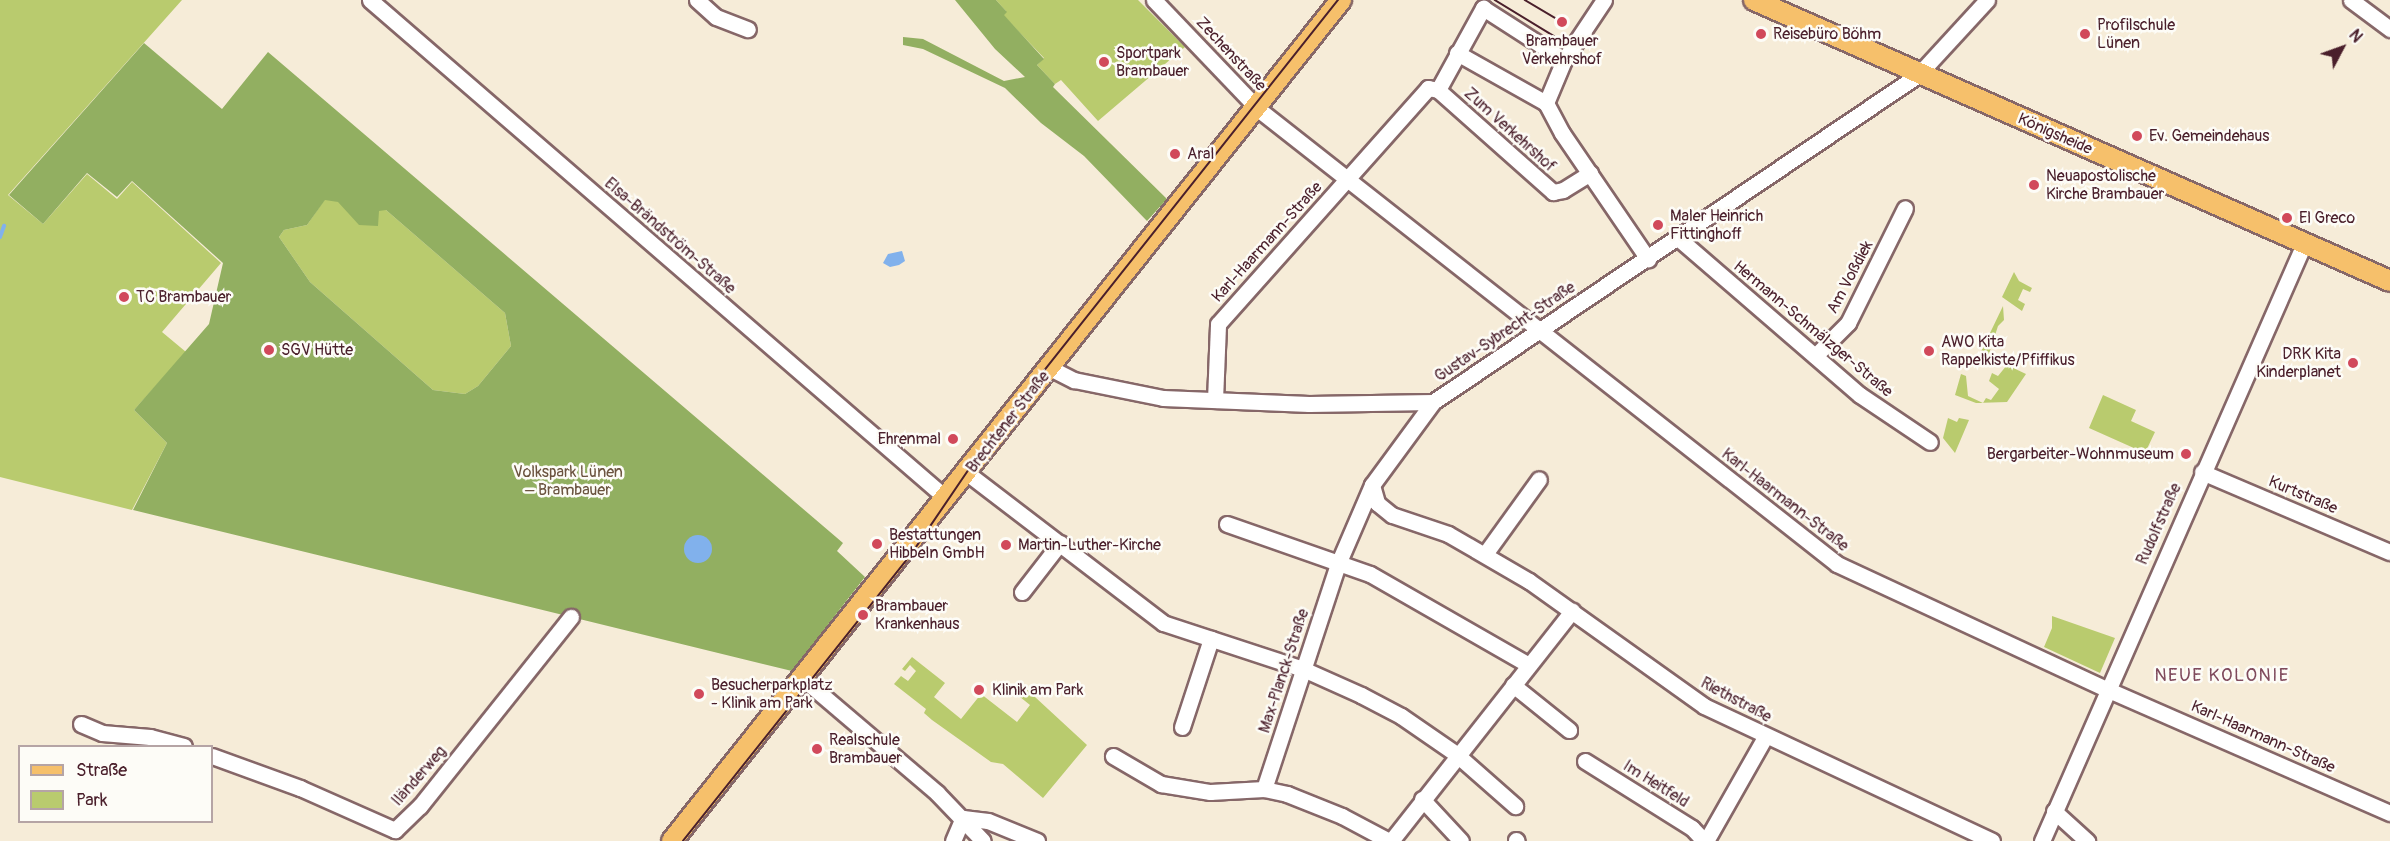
<!DOCTYPE html>
<meta charset="utf-8">
<style>
body{margin:0}
#map{position:relative;width:2390px;height:841px;overflow:hidden;background:#f6ecd8;font-family:Pangolin,sans-serif}
div>[style]{position:absolute}
[style*='--x']{left:calc(var(--x)*1px);top:calc(var(--y)*1px);width:calc(var(--w)*1px);rotate:calc(var(--a)*1deg)}
.green>*{inset:0;background:#b9cb6e}
.forest>*{inset:0;background:#92af61}
.water>*{inset:0;background:#81b1ec}
.round{border-radius:50%}
.stream>*{height:4px;margin:-2px;padding:0 2px;transform-origin:2px;border-radius:2px;background:#81b1ec}
.roads{filter:drop-shadow(2px 0 #866768) drop-shadow(-2px 0 #866768) drop-shadow(0 2px #866768) drop-shadow(0 -2px #866768)}
.minor>*{height:15px;margin:-7.5px;padding:0 7.5px;transform-origin:7.5px;border-radius:7.5px;background:#fff}
.major>*{height:20px;margin:-10px;padding:0 10px;transform-origin:10px;border-radius:10px;background:#f6c06b}
.tram>*{height:1.5px;margin:-0.75px;padding:0 0.75px;transform-origin:0.75px;border-radius:0.75px;background:#4a1f2b}
.dots>*{width:16px;height:16px;translate:-50% -50%;box-sizing:border-box;border:3px solid #fdfcf7;border-radius:50%}
span{translate:-50% -50%;white-space:nowrap;text-align:center;line-height:1.15;-webkit-text-stroke:5px #fdfcf7;paint-order:stroke}
.poi-label{font-size:16px;color:#4a1f2b}
.left{translate:0 -50%;text-align:left}
.right{translate:-100% -50%;text-align:right}
.street-label{font-size:16px;color:#4a1f2b}
.park-label{font-size:16px;color:#6b533f}
.neighbourhood-label{font-size:18px;color:#7f4a5c;letter-spacing:1.5px}
.legend{position:absolute;left:18px;top:745px;width:195px;height:78px;box-sizing:border-box;background:#fdfcf7;border:2px solid #b5a4a5;margin:0;padding:8px 10px;list-style:none;font-size:18px;color:#4a1f2b}
.legend li{display:flex;align-items:center;gap:12px;height:30px}
.legend b{width:30px;border:2px solid #b5a4a5}
.north{position:absolute;left:2312px;top:18px;width:60px;height:60px;-webkit-text-stroke:4px #fdfcf7;paint-order:stroke;rotate:49deg;font-size:16px;font-weight:700;line-height:24px;text-align:center;color:#4a1f2b}
.north::after{content:'';display:block;margin:auto;width:21px;height:27px;background:#4a1f2b;clip-path:polygon(50% 0,100% 100%,50% 72%,0 100%)}
</style>
<div id="map">
<div class="green">
<i style="clip-path:polygon(0 0,182px 0,8px 195px,43px 224px,87px 174px,117px 199px,132px 182px,221px 263px,162px 332px,186px 352px,134px 410px,167px 443px,132px 510px,0 477px)"></i>
<i style="clip-path:polygon(996px 0,1138px 0,1185px 47px,1098px 121px,1061px 80px,1055px 84px,1037px 65px,1044px 58px,1003px 15px,1006px 11px)"></i>
<i style="clip-path:polygon(325px 199px,386px 210px,505px 313px,511px 346px,478px 386px,465px 394px,433px 390px,310px 282px,279px 237px,284px 230px,307px 225px)"></i>
<i style="clip-path:polygon(2014px 272px,2019px 281px,2032px 288px,2030px 292px,2023px 289px,2018px 300px,2025px 304px,2022px 311px,2002px 297px)"></i>
<i style="clip-path:polygon(2003px 306px,2004px 320px,1998px 326px,1986px 363px,1978px 358px)"></i>
<i style="clip-path:polygon(2007px 365px,2026px 374px,2007px 402px,1976px 403px,1955px 395px,1961px 374px,1966px 376px,1968px 396px,1983px 403px,1986px 398px,1991px 400px,1999px 389px,1989px 381px,1992px 373px,1998px 376px)"></i>
<i style="clip-path:polygon(2103px 395px,2136px 410px,2131px 421px,2155px 432px,2145px 453px,2089px 428px)"></i>
<i style="clip-path:polygon(1948px 418px,1957px 422px,1959px 418px,1969px 420px,1955px 453px,1943px 438px)"></i>
<i style="clip-path:polygon(2052px 616px,2115px 638px,2100px 673px,2044px 647px,2052px 628px)"></i>
<i style="clip-path:polygon(912px 657px,945px 683px,934px 697px,961px 719px,981px 694px,1017px 722px,1030px 705px,1015px 693px,1022px 685px,1087px 745px,1043px 798px,1003px 764px,991px 762px,932px 720px,924px 713px,926px 709px,894px 684px,901px 676px,908px 681px,916px 671px,910px 665px,905px 671px,902px 669px)"></i>
</div>
<div class="forest">
<i style="clip-path:polygon(955px 0,996px 0,1007px 12px,1004px 15px,1044px 59px,1037px 65px,1055px 84px,1053px 87px,1167px 199px,1147px 221px,1084px 156px,1041px 123px,1005px 88px,923px 49px,903px 45px,903px 37px,923px 39px,1004px 81px,1025px 77px,995px 49px)"></i>
<i style="clip-path:polygon(evenodd,144px 43px,222px 109px,268px 52px,843px 543px,837px 551px,865px 577px,792px 671px,133px 510px,167px 443px,134px 410px,209px 324px,223px 263px,132px 181px,117px 197px,87px 173px,43px 224px,9px 195px,144px 43px,325px 200px,338px 202px,359px 225px,378px 226px,379px 211px,386px 210px,505px 313px,511px 346px,478px 386px,465px 394px,433px 390px,310px 282px,279px 237px,284px 230px,307px 225px,325px 200px)"></i>
</div>
<div class="water">
<i style="clip-path:polygon(902px 251px,905px 261px,899px 265px,890px 267px,883px 263px,888px 254px)"></i>
<i class="round" style="left:684px;top:535px;width:28px;height:28px"></i>
</div>
<div class="stream">
<i style="--x:0;--y:237;--w:12;--a:-70"></i>
</div>
<div class="roads">
<div class="minor">
<i style="--x:370;--y:0;--w:761;--a:40.85"></i>
<i style="--x:697;--y:0;--w:25;--a:42"></i>
<i style="--x:716;--y:17;--w:34;--a:21"></i>
<i style="--x:1154;--y:0;--w:151;--a:46.3"></i>
<i style="--x:1258;--y:109;--w:736;--a:38.16"></i>
<i style="--x:1837;--y:564;--w:297;--a:24.9"></i>
<i style="--x:2106;--y:689;--w:310;--a:23.6"></i>
<i style="--x:1604;--y:0;--w:72;--a:123.7"></i>
<i style="--x:1564;--y:60;--w:47;--a:112.7"></i>
<i style="--x:1546;--y:103;--w:34;--a:62"></i>
<i style="--x:1562;--y:133;--w:153;--a:55.7"></i>
<i style="--x:2351;--y:0;--w:49;--a:36.6"></i>
<i style="--x:1457;--y:53;--w:102;--a:29.3"></i>
<i style="--x:1438;--y:90;--w:154;--a:41.6"></i>
<i style="--x:1553;--y:192;--w:10;--a:-11"></i>
<i style="--x:1563;--y:190;--w:32;--a:-32"></i>
<i style="--x:1678;--y:238;--w:240;--a:40.8"></i>
<i style="--x:1860;--y:395;--w:84;--a:33.9"></i>
<i style="--x:1815;--y:356;--w:47;--a:-45"></i>
<i style="--x:1848;--y:323;--w:128;--a:-63.6"></i>
<i style="--x:1050;--y:368;--w:27;--a:27"></i>
<i style="--x:1074;--y:380;--w:91;--a:11.4"></i>
<i style="--x:1163;--y:398;--w:146;--a:2.4"></i>
<i style="--x:1309;--y:404;--w:124;--a:-0.9"></i>
<i style="--x:1433;--y:402;--w:585;--a:-33.99"></i>
<i style="--x:1918;--y:75;--w:102;--a:-47.4"></i>
<i style="--x:1215;--y:400;--w:76;--a:-87.7"></i>
<i style="--x:1218;--y:324;--w:316;--a:-48.3"></i>
<i style="--x:1428;--y:88;--w:10;--a:11"></i>
<i style="--x:1438;--y:90;--w:94;--a:-61.2"></i>
<i style="--x:1483;--y:8;--w:96;--a:32.7"></i>
<i style="--x:2202;--y:472;--w:204;--a:23.1"></i>
<i style="--x:967;--y:473;--w:247;--a:37.4"></i>
<i style="--x:1163;--y:623;--w:147;--a:18.2"></i>
<i style="--x:1303;--y:669;--w:64;--a:24.1"></i>
<i style="--x:1361;--y:695;--w:45;--a:27.7"></i>
<i style="--x:1401;--y:716;--w:67;--a:34.6"></i>
<i style="--x:1456;--y:754;--w:79;--a:41.4"></i>
<i style="--x:1372;--y:485;--w:19;--a:74"></i>
<i style="--x:1377;--y:503;--w:19;--a:39"></i>
<i style="--x:1392;--y:515;--w:59;--a:18.7"></i>
<i style="--x:1448;--y:534;--w:94;--a:30.1"></i>
<i style="--x:1529;--y:581;--w:215;--a:35.5"></i>
<i style="--x:1704;--y:706;--w:318;--a:25.1"></i>
<i style="--x:1227;--y:524;--w:151;--a:19.3"></i>
<i style="--x:1370;--y:574;--w:183;--a:29.8"></i>
<i style="--x:1485;--y:554;--w:92;--a:-54.2"></i>
<i style="--x:1022;--y:592;--w:62;--a:-52.2"></i>
<i style="--x:802;--y:678;--w:177;--a:40.4"></i>
<i style="--x:937;--y:793;--w:66;--a:46.2"></i>
<i style="--x:1513;--y:685;--w:72;--a:38.8"></i>
<i style="--x:81;--y:724;--w:23;--a:23"></i>
<i style="--x:102;--y:733;--w:48;--a:4.8"></i>
<i style="--x:150;--y:737;--w:35;--a:15"></i>
<i style="--x:1182;--y:727;--w:93;--a:-71.8"></i>
<i style="--x:212;--y:756;--w:94;--a:20"></i>
<i style="--x:300;--y:788;--w:104;--a:23.9"></i>
<i style="--x:395;--y:830;--w:35;--a:-44"></i>
<i style="--x:420;--y:806;--w:242;--a:-51.4"></i>
<i style="--x:1113;--y:756;--w:56;--a:30.3"></i>
<i style="--x:1161;--y:784;--w:50;--a:9.3"></i>
<i style="--x:1210;--y:792;--w:54;--a:-3.2"></i>
<i style="--x:1264;--y:789;--w:24;--a:12"></i>
<i style="--x:1287;--y:794;--w:59;--a:21.8"></i>
<i style="--x:1342;--y:816;--w:53;--a:28"></i>
<i style="--x:1585;--y:761;--w:126;--a:32.1"></i>
<i style="--x:1692;--y:828;--w:18;--a:47"></i>
<i style="--x:1264;--y:789;--w:237;--a:-71.8"></i>
<i style="--x:1338;--y:564;--w:86;--a:-66.7"></i>
<i style="--x:1372;--y:485;--w:103;--a:-53.7"></i>
<i style="--x:1422;--y:799;--w:57;--a:47.1"></i>
<i style="--x:2054;--y:811;--w:45;--a:42.3"></i>
<i style="--x:963;--y:818;--w:25;--a:7"></i>
<i style="--x:988;--y:821;--w:53;--a:22.2"></i>
<i style="--x:1516;--y:840;--w:1;--a:45"></i>
<i style="--x:953;--y:841;--w:25;--a:-67"></i>
<i style="--x:1391;--y:841;--w:293;--a:-51.8"></i>
<i style="--x:1706;--y:841;--w:120;--a:-60.4"></i>
<i style="--x:2042;--y:841;--w:652;--a:-66.31"></i>
</div>
<div class="major">
<i style="--x:1754;--y:0;--w:695;--a:23.84"></i>
<i style="--x:672;--y:841;--w:1075;--a:-51.5"></i>
</div>
</div>
<div class="tram">
<i style="--x:1495;--y:0;--w:69;--a:31.4"></i>
<i style="--x:1525;--y:0;--w:43;--a:30.7"></i>
<i style="--x:683;--y:841;--w:368;--a:-51.5"></i>
<i style="--x:912;--y:553;--w:132;--a:-55.8"></i>
<i style="--x:986;--y:444;--w:567;--a:-51.59"></i>
</div>
<div class="dots">
<i style="left:1562px;top:22px;background:#d1495b"></i>
<i style="left:1761px;top:34px;background:#d1495b"></i>
<i style="left:2085px;top:34px;background:#d1495b"></i>
<i style="left:1104px;top:62px;background:#d1495b"></i>
<i style="left:2137px;top:136px;background:#d1495b"></i>
<i style="left:1175px;top:154px;background:#d1495b"></i>
<i style="left:2034px;top:185px;background:#d1495b"></i>
<i style="left:2287px;top:218px;background:#d1495b"></i>
<i style="left:1658px;top:225px;background:#d1495b"></i>
<i style="left:124px;top:297px;background:#d1495b"></i>
<i style="left:269px;top:350px;background:#d1495b"></i>
<i style="left:1929px;top:351px;background:#d1495b"></i>
<i style="left:2353px;top:363px;background:#d1495b"></i>
<i style="left:953px;top:439px;background:#d1495b"></i>
<i style="left:2186px;top:454px;background:#d1495b"></i>
<i style="left:877px;top:544px;background:#d1495b"></i>
<i style="left:1006px;top:545px;background:#d1495b"></i>
<i style="left:863px;top:615px;background:#d1495b"></i>
<i style="left:979px;top:690px;background:#d1495b"></i>
<i style="left:699px;top:694px;background:#d1495b"></i>
<i style="left:817px;top:749px;background:#d1495b"></i>
</div>
<div class="poi-label">
<span class="left" style="left:2097px;top:34px">Profilschule<br>Lünen</span>
<span class="left" style="left:1773px;top:34px">Reisebüro Böhm</span>
<span style="left:1562px;top:50px">Brambauer<br>Verkehrshof</span>
<span class="left" style="left:1116px;top:62px">Sportpark<br>Brambauer</span>
<span class="left" style="left:2149px;top:136px">Ev. Gemeindehaus</span>
<span class="left" style="left:1187px;top:154px">Aral</span>
<span class="left" style="left:2046px;top:185px">Neuapostolische<br>Kirche Brambauer</span>
<span class="left" style="left:1670px;top:225px">Maler Heinrich<br>Fittinghoff</span>
<span class="left" style="left:2299px;top:218px">El Greco</span>
<span class="left" style="left:136px;top:297px">TC Brambauer</span>
<span class="left" style="left:1941px;top:351px">AWO Kita<br>Rappelkiste/Pfiffikus</span>
<span class="left" style="left:281px;top:350px">SGV Hütte</span>
<span class="right" style="left:2341px;top:363px">DRK Kita<br>Kinderplanet</span>
<span class="right" style="left:941px;top:439px">Ehrenmal</span>
<span class="right" style="left:2174px;top:454px">Bergarbeiter-Wohnmuseum</span>
<span class="left" style="left:889px;top:544px">Bestattungen<br>Hibbeln GmbH</span>
<span class="left" style="left:1018px;top:545px">Martin-Luther-Kirche</span>
<span class="left" style="left:875px;top:615px">Brambauer<br>Krankenhaus</span>
<span class="left" style="left:711px;top:694px">Besucherparkplatz<br>- Klinik am Park</span>
<span class="left" style="left:992px;top:690px">Klinik am Park</span>
<span class="left" style="left:829px;top:749px">Realschule<br>Brambauer</span>
</div>
<div class="street-label">
<span style="left:1231px;top:54px;rotate:47deg">Zechenstraße</span>
<span style="left:1510px;top:130px;rotate:42deg">Zum Verkehrshof</span>
<span style="left:2055px;top:134px;rotate:24deg">Königsheide</span>
<span style="left:670px;top:236px;rotate:41deg">Elsa-Brändström-Straße</span>
<span style="left:1267px;top:242px;rotate:-48deg">Karl-Haarmann-Straße</span>
<span style="left:1850px;top:277px;rotate:-62deg">Am Voßdiek</span>
<span style="left:1813px;top:329px;rotate:40deg">Hermann-Schmälzger-Straße</span>
<span style="left:1505px;top:332px;rotate:-34deg">Gustav-Sybrecht-Straße</span>
<span style="left:1008px;top:422px;rotate:-52deg">Brechtener Straße</span>
<span style="left:2303px;top:495px;rotate:23deg">Kurtstraße</span>
<span style="left:1785px;top:500px;rotate:38deg">Karl-Haarmann-Straße</span>
<span style="left:2159px;top:524px;rotate:-66deg">Rudolfstraße</span>
<span style="left:1284px;top:671px;rotate:-72deg">Max-Planck-Straße</span>
<span style="left:1736px;top:700px;rotate:28deg">Riethstraße</span>
<span style="left:2263px;top:737px;rotate:24deg">Karl-Haarmann-Straße</span>
<span style="left:419px;top:776px;rotate:-49deg">Iländerweg</span>
<span style="left:1656px;top:784px;rotate:32deg">Im Heitfeld</span>
</div>
<div class="park-label">
<span style="left:568px;top:481px">Volkspark Lünen<br>– Brambauer</span>
</div>
<div class="neighbourhood-label">
<span style="left:2222px;top:676px">NEUE KOLONIE</span>
</div>
<ul class="legend">
<li><b style="height:8px;background:#f6c06b"></b>Straße</li>
<li><b style="height:16px;background:#b9cb6e"></b>Park</li>
</ul>
<div class="north">N</div>
</div>
